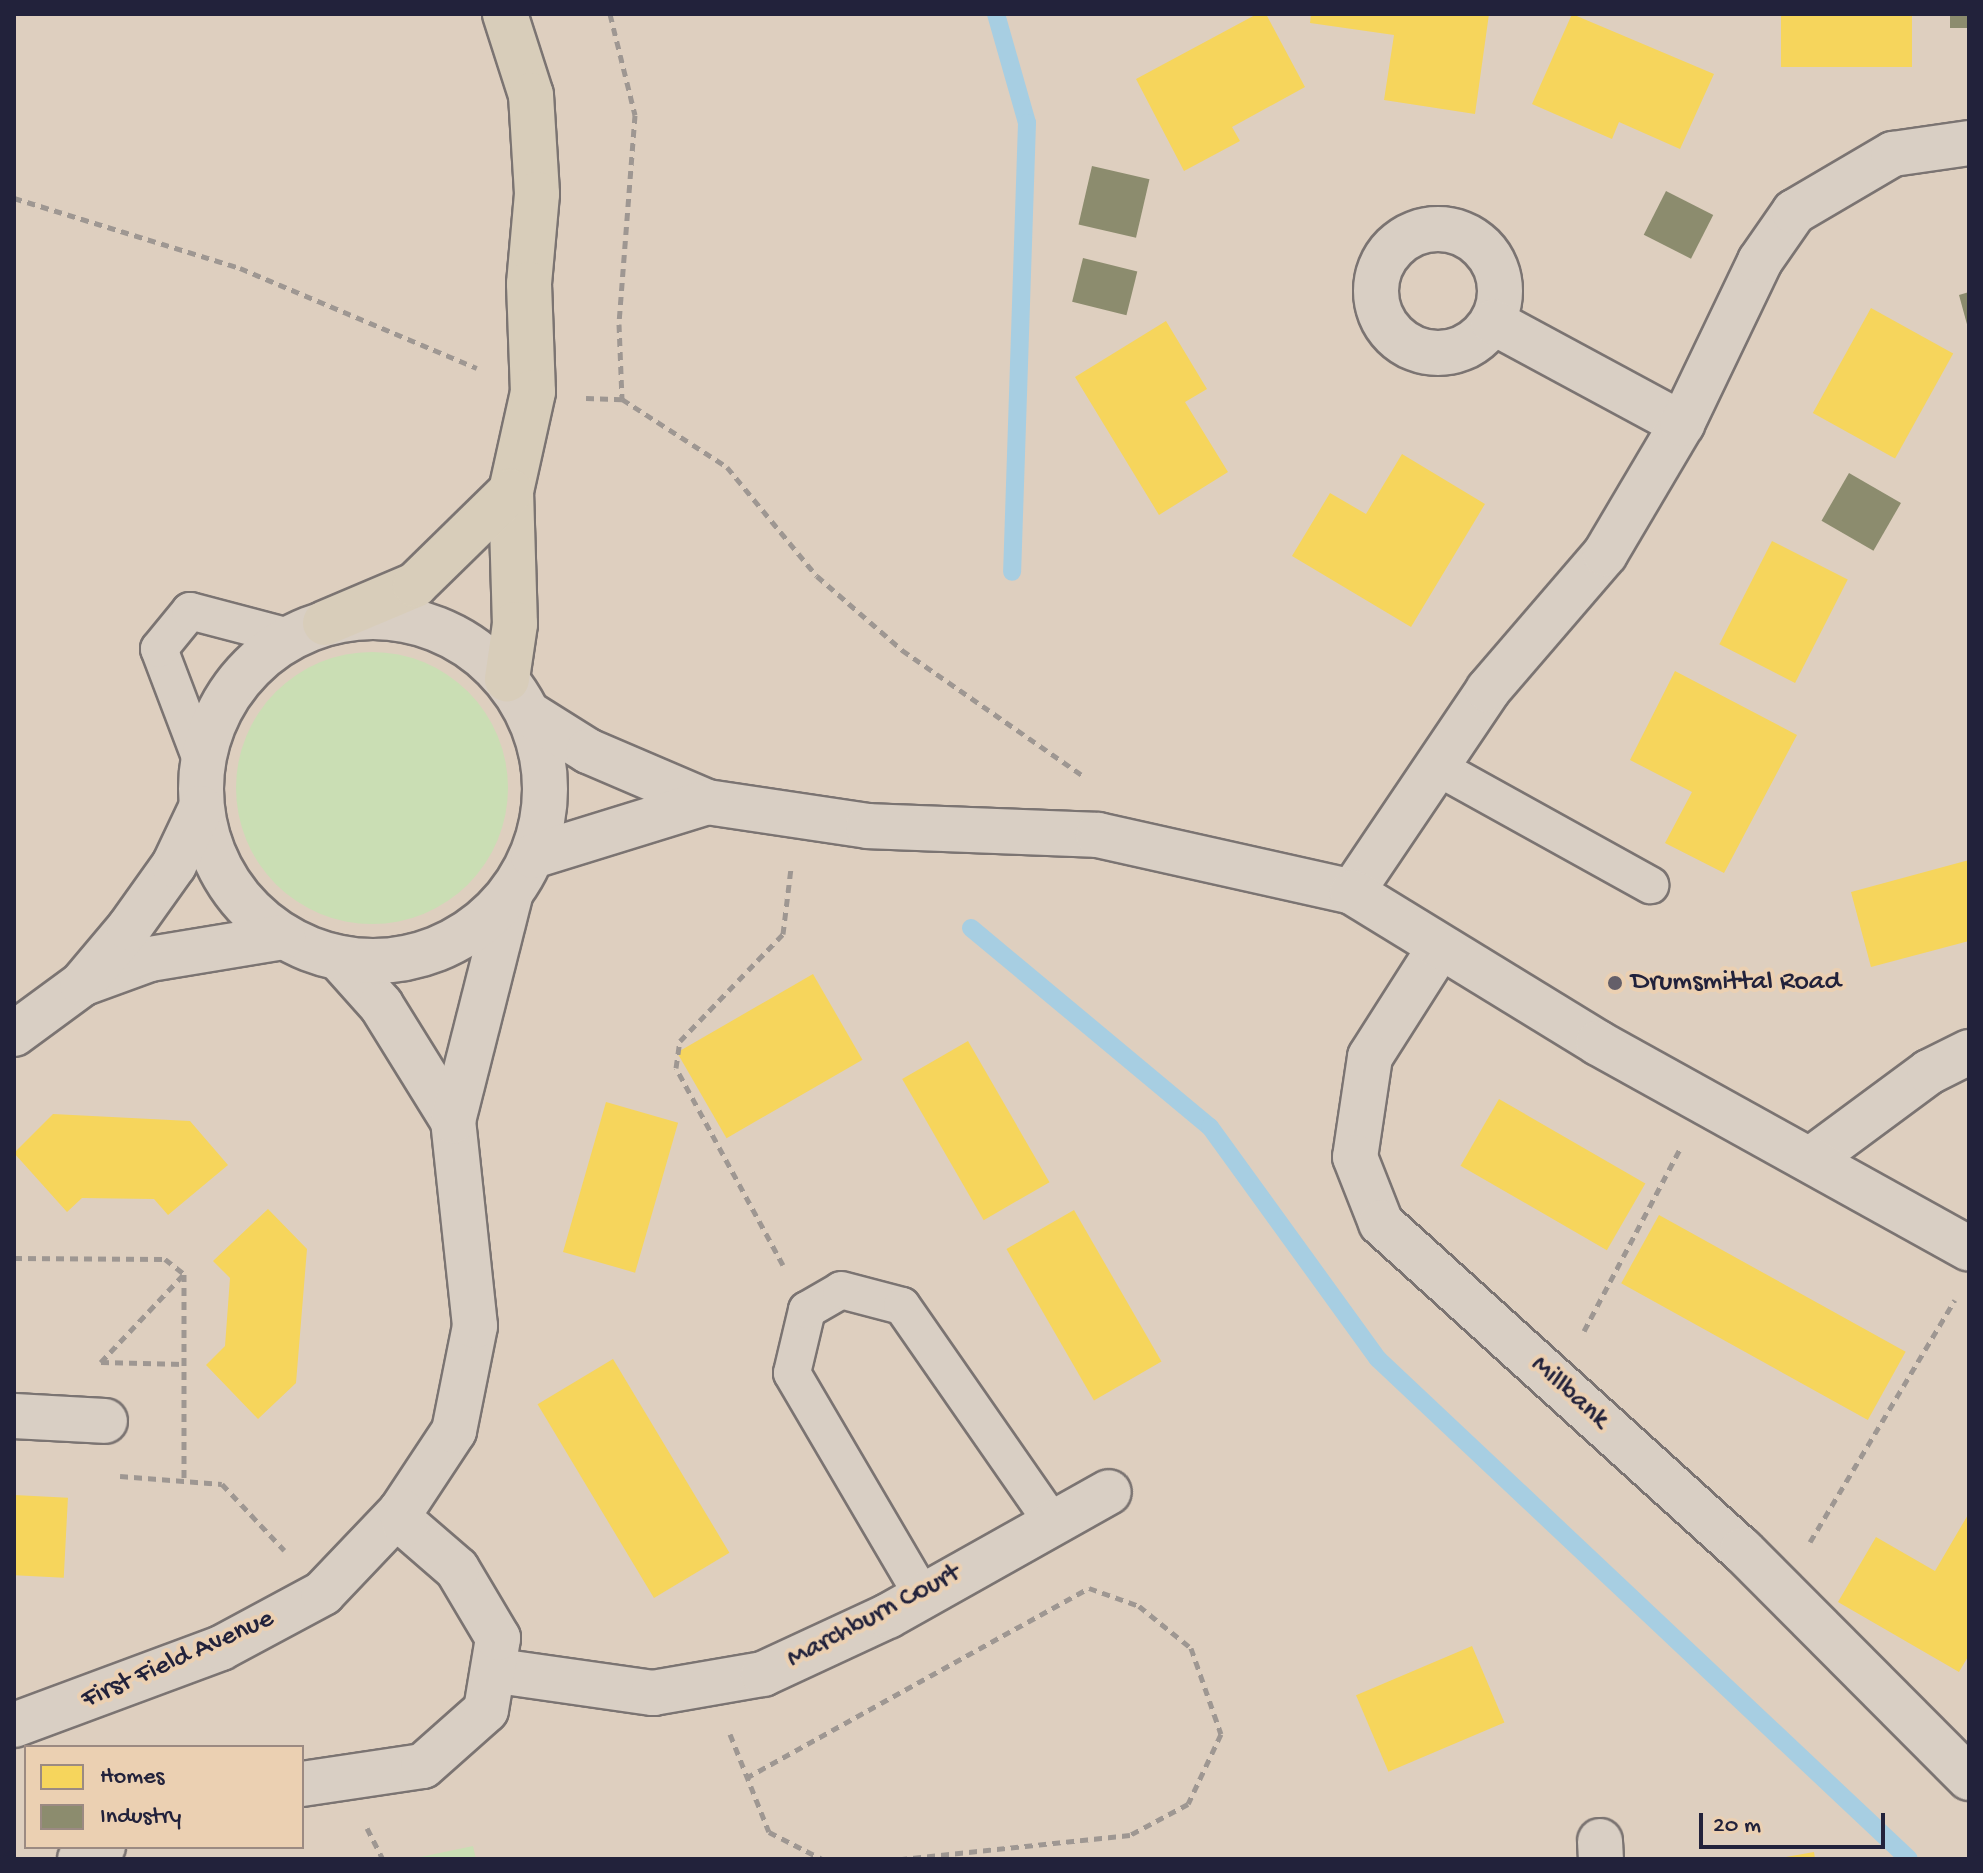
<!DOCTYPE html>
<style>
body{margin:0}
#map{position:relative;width:1983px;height:1873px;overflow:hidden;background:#decfbf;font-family:"Gochi Hand",sans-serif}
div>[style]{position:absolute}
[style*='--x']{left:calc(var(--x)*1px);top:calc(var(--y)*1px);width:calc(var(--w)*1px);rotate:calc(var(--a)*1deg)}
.green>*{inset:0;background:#cadeb4}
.round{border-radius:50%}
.homes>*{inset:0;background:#f6d55c;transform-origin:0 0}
.industry>*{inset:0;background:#8c8c6e;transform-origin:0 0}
.stream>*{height:18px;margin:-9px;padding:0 9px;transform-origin:9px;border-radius:9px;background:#a7cee2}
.path>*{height:5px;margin-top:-2.5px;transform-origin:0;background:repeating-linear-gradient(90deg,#9e9792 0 8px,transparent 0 14px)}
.roads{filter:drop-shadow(2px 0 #7b7472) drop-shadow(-2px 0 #7b7472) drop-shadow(0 2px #7b7472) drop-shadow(0 -2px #7b7472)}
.lane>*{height:36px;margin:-18px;padding:0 18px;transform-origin:18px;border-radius:18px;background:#d9cfc4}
.street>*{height:44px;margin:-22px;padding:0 22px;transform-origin:22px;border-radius:22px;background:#d9cfc4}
.street>.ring{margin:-22px;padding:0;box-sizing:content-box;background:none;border:44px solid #d9cfc4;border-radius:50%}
.secondary>*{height:44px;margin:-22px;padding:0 22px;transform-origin:22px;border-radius:22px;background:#d9cfc4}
.secondary>.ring{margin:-22px;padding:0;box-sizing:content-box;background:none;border:44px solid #d9cfc4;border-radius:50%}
.highway>*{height:44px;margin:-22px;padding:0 22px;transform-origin:22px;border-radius:22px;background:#d8cdba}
.dots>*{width:22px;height:22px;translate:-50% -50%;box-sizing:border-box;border:4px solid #ebd0b2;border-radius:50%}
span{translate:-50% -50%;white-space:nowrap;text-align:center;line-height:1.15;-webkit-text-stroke:8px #ebd0b2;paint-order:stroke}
.poi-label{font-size:28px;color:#22223b}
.left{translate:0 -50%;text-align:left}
.street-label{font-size:28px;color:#22223b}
.frame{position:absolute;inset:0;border:16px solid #22223b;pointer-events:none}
.legend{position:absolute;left:24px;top:1745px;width:280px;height:104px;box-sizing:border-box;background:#ebd0b2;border:2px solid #9b8a82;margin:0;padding:10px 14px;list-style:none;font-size:24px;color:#22223b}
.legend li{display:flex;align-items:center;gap:16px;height:40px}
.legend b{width:40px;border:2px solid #9b8a82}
.scale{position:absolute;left:1699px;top:1813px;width:186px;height:36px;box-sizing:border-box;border:4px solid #22223b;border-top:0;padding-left:10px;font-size:24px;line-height:28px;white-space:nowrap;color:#22223b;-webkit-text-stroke:6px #ebd0b2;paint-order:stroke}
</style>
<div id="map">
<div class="green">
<i class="round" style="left:236px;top:652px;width:272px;height:272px"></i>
<i style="clip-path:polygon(473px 1846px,476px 1859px,411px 1859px)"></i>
</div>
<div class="homes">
<i style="clip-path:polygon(1257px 14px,1266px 14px,1305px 87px,1232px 127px,1240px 141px,1184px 171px,1136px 79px)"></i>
<i style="clip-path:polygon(1311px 14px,1489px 14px,1475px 114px,1384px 100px,1394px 35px,1310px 23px)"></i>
<i style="clip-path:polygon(1572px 14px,1714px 74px,1680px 149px,1619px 122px,1612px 139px,1532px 104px)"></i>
<i style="left:1781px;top:14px;width:131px;height:53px"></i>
<i style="left:1871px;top:308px;width:94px;height:120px;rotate:29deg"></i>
<i style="clip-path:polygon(1166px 321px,1207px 389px,1185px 402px,1228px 472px,1159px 515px,1075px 377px)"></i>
<i style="clip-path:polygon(1402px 454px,1485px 504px,1411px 627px,1292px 556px,1330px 493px,1366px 514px)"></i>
<i style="left:1772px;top:541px;width:85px;height:116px;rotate:27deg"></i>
<i style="clip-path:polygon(1675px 671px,1797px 735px,1724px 873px,1665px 843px,1692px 792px,1630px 760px)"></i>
<i style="clip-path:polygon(1969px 860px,1969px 941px,1871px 967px,1851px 892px)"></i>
<i style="left:813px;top:974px;width:99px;height:157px;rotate:60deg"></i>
<i style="left:968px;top:1041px;width:163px;height:76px;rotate:60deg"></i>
<i style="left:1499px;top:1099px;width:169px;height:77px;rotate:30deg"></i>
<i style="left:606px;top:1102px;width:75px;height:156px;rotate:16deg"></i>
<i style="clip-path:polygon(53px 1114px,190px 1121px,228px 1165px,168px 1215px,154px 1199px,82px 1198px,67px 1212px,14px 1153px)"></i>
<i style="clip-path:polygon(268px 1209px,307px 1249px,296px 1383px,258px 1419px,206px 1365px,225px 1346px,230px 1278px,213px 1261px)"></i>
<i style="left:1074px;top:1210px;width:175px;height:78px;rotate:60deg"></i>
<i style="left:1659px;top:1215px;width:282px;height:78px;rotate:29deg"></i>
<i style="left:613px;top:1359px;width:226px;height:88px;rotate:59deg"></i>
<i style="left:14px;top:1495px;width:54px;height:80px;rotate:3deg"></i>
<i style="clip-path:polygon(1969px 1513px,1969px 1655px,1959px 1672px,1838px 1602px,1876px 1537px,1935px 1571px)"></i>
<i style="left:1472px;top:1646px;width:83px;height:126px;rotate:67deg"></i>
<i style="clip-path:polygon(1814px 1852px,1815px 1859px,1786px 1859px,1786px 1857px)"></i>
</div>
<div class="industry">
<i style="left:1950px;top:14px;width:19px;height:14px"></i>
<i style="left:1092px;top:166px;width:59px;height:60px;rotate:13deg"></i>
<i style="left:1666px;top:191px;width:53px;height:49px;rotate:27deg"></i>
<i style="left:1083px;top:258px;width:56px;height:45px;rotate:14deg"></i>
<i style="clip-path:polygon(1969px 292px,1969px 328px,1968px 328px,1959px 295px)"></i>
<i style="left:1849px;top:473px;width:60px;height:55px;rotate:30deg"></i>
</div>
<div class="stream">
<i style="--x:996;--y:14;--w:113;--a:74.1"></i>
<i style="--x:1027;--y:123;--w:449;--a:91.9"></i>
<i style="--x:971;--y:928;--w:311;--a:39.8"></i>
<i style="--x:1210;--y:1127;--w:286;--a:54.1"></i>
<i style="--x:1378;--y:1359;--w:729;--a:43.28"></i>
</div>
<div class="path">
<i style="--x:610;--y:14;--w:104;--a:76.1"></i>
<i style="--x:635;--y:115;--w:210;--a:94.4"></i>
<i style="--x:619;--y:324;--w:75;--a:87.7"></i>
<i style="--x:14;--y:198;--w:237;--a:17.2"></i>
<i style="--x:240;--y:268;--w:257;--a:22.9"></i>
<i style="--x:586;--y:398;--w:36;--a:2"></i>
<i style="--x:622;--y:399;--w:125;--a:32.9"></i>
<i style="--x:727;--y:467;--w:141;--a:50.5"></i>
<i style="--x:817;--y:576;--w:113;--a:41"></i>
<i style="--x:902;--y:650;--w:223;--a:34.8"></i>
<i style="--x:14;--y:1258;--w:151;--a:0.4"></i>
<i style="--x:165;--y:1259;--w:24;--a:38"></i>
<i style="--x:184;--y:1274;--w:207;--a:90"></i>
<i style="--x:783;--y:1265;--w:224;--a:-118.5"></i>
<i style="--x:676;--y:1068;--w:27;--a:-82"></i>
<i style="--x:680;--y:1041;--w:149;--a:-46.1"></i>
<i style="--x:783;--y:934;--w:66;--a:-83.1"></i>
<i style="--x:183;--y:1275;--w:120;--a:133.3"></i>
<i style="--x:101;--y:1362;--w:83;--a:1.4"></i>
<i style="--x:1584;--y:1331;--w:206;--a:-62.2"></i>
<i style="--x:120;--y:1476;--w:102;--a:4.5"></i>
<i style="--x:222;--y:1484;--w:91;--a:46.8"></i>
<i style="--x:1810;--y:1542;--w:282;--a:-59.1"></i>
<i style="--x:730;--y:1734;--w:105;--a:68.3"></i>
<i style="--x:769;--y:1832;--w:59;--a:27"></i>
<i style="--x:746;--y:1778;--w:392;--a:-29"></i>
<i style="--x:1089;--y:1588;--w:53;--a:19.8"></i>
<i style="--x:1139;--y:1606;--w:67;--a:38.9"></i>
<i style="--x:1191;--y:1648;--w:91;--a:70.8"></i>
<i style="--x:1221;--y:1734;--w:77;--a:115.2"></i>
<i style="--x:1188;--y:1804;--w:66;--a:151.9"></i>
<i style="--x:1130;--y:1835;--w:229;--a:174"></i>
<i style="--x:367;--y:1828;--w:35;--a:63"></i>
</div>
<div class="roads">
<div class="lane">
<i style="--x:202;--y:762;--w:121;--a:-110.8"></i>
<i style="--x:159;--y:649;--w:49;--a:-50.8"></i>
<i style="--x:190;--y:611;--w:102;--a:14.7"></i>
<i style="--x:1437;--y:767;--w:244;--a:29"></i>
<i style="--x:921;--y:1593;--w:255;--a:-120.4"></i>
<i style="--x:792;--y:1373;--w:65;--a:-76.6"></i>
<i style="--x:807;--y:1310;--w:39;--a:-30"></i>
<i style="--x:841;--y:1290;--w:63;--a:14.7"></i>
<i style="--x:902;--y:1306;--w:263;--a:55.2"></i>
</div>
<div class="street">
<i class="ring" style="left:1376px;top:229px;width:80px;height:80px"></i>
<i style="--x:1493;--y:322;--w:215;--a:28.4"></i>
<i style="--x:1352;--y:892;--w:244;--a:-56"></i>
<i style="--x:1488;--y:690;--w:179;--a:-49.3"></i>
<i style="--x:1605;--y:554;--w:151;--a:-59.4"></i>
<i style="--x:1682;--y:424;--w:181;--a:-64.4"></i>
<i style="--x:1760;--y:261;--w:60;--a:-55.2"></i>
<i style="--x:1794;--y:212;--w:115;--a:-30.4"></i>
<i style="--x:1893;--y:154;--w:77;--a:-8.2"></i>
<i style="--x:1440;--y:947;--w:130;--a:122.5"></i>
<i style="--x:1370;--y:1057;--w:101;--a:98.5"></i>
<i style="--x:1355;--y:1157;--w:71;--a:68.5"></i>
<i style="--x:1381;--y:1223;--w:487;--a:42.2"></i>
<i style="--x:1742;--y:1550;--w:322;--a:45.1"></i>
<i style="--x:339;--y:958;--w:63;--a:48.2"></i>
<i style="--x:381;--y:1005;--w:137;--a:58.2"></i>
<i style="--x:1810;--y:1160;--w:148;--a:-36.5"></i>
<i style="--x:1929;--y:1072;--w:45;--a:-26.6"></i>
<i style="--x:14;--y:1416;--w:91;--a:3.1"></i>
<i style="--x:498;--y:1671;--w:157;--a:8.1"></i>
<i style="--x:653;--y:1693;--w:112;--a:-9.8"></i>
<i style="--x:763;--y:1674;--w:138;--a:-24.9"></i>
<i style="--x:888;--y:1616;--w:253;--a:-29.3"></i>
<i style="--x:14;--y:1725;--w:221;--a:-20.4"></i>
<i style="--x:221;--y:1648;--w:116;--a:-28.3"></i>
<i style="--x:323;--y:1593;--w:113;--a:-46.4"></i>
<i style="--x:401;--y:1511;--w:96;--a:-56.5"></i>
<i style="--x:454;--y:1431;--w:107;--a:-78.7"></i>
<i style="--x:475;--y:1326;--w:206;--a:-96.1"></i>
<i style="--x:453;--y:1121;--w:233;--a:-75.8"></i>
<i style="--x:302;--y:1784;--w:122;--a:-8.5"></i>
<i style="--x:423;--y:1766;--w:84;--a:-41.6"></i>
<i style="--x:486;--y:1710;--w:73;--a:-80.5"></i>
<i style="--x:498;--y:1638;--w:80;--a:-120.7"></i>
<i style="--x:457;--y:1569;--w:69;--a:-139.1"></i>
<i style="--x:405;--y:1524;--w:14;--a:-107"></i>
<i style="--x:1600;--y:1841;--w:18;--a:87"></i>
<i style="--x:80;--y:1859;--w:26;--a:-28"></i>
</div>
<div class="secondary">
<i class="ring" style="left:201px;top:617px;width:300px;height:300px"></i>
<i style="--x:529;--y:714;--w:70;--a:32.1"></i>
<i style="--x:588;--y:751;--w:129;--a:23.2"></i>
<i style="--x:707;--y:802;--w:163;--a:8.5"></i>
<i style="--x:868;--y:826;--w:230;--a:2.2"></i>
<i style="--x:1098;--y:835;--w:260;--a:12.6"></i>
<i style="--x:1352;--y:892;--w:289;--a:31.5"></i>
<i style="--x:1598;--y:1043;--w:424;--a:29"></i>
<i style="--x:533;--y:856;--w:182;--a:-17.2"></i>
<i style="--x:84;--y:983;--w:70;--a:-20"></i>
<i style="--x:150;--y:959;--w:135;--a:-9.4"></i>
<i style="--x:14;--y:1034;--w:84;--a:-36.3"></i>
<i style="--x:82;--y:984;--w:73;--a:-50"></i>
<i style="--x:129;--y:928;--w:77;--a:-54.5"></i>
<i style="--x:174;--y:865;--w:63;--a:-64.7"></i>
</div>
<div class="highway">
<i style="--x:505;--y:14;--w:85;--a:72.2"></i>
<i style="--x:531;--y:95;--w:99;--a:86.5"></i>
<i style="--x:537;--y:194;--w:90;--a:95.1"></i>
<i style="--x:529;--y:284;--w:108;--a:87.9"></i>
<i style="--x:533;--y:392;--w:101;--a:102.5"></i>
<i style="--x:511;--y:491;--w:133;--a:88.3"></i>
<i style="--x:515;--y:624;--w:56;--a:98.3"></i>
<i style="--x:325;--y:623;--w:98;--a:-22.9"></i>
<i style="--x:415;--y:585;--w:134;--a:-44.4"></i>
</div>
</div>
<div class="dots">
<i style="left:1615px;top:983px;background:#645f69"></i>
</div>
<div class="poi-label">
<span class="left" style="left:1631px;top:983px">Drumsmittal Road</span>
</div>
<div class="street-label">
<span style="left:1569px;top:1393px;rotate:42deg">Millbank</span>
<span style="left:874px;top:1617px;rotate:-28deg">Marchburn Court</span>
<span style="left:178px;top:1660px;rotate:-24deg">First Field Avenue</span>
</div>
<div class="frame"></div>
<ul class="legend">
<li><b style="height:22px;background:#f6d55c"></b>Homes</li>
<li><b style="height:22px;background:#8c8c6e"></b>Industry</li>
</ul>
<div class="scale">20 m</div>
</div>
